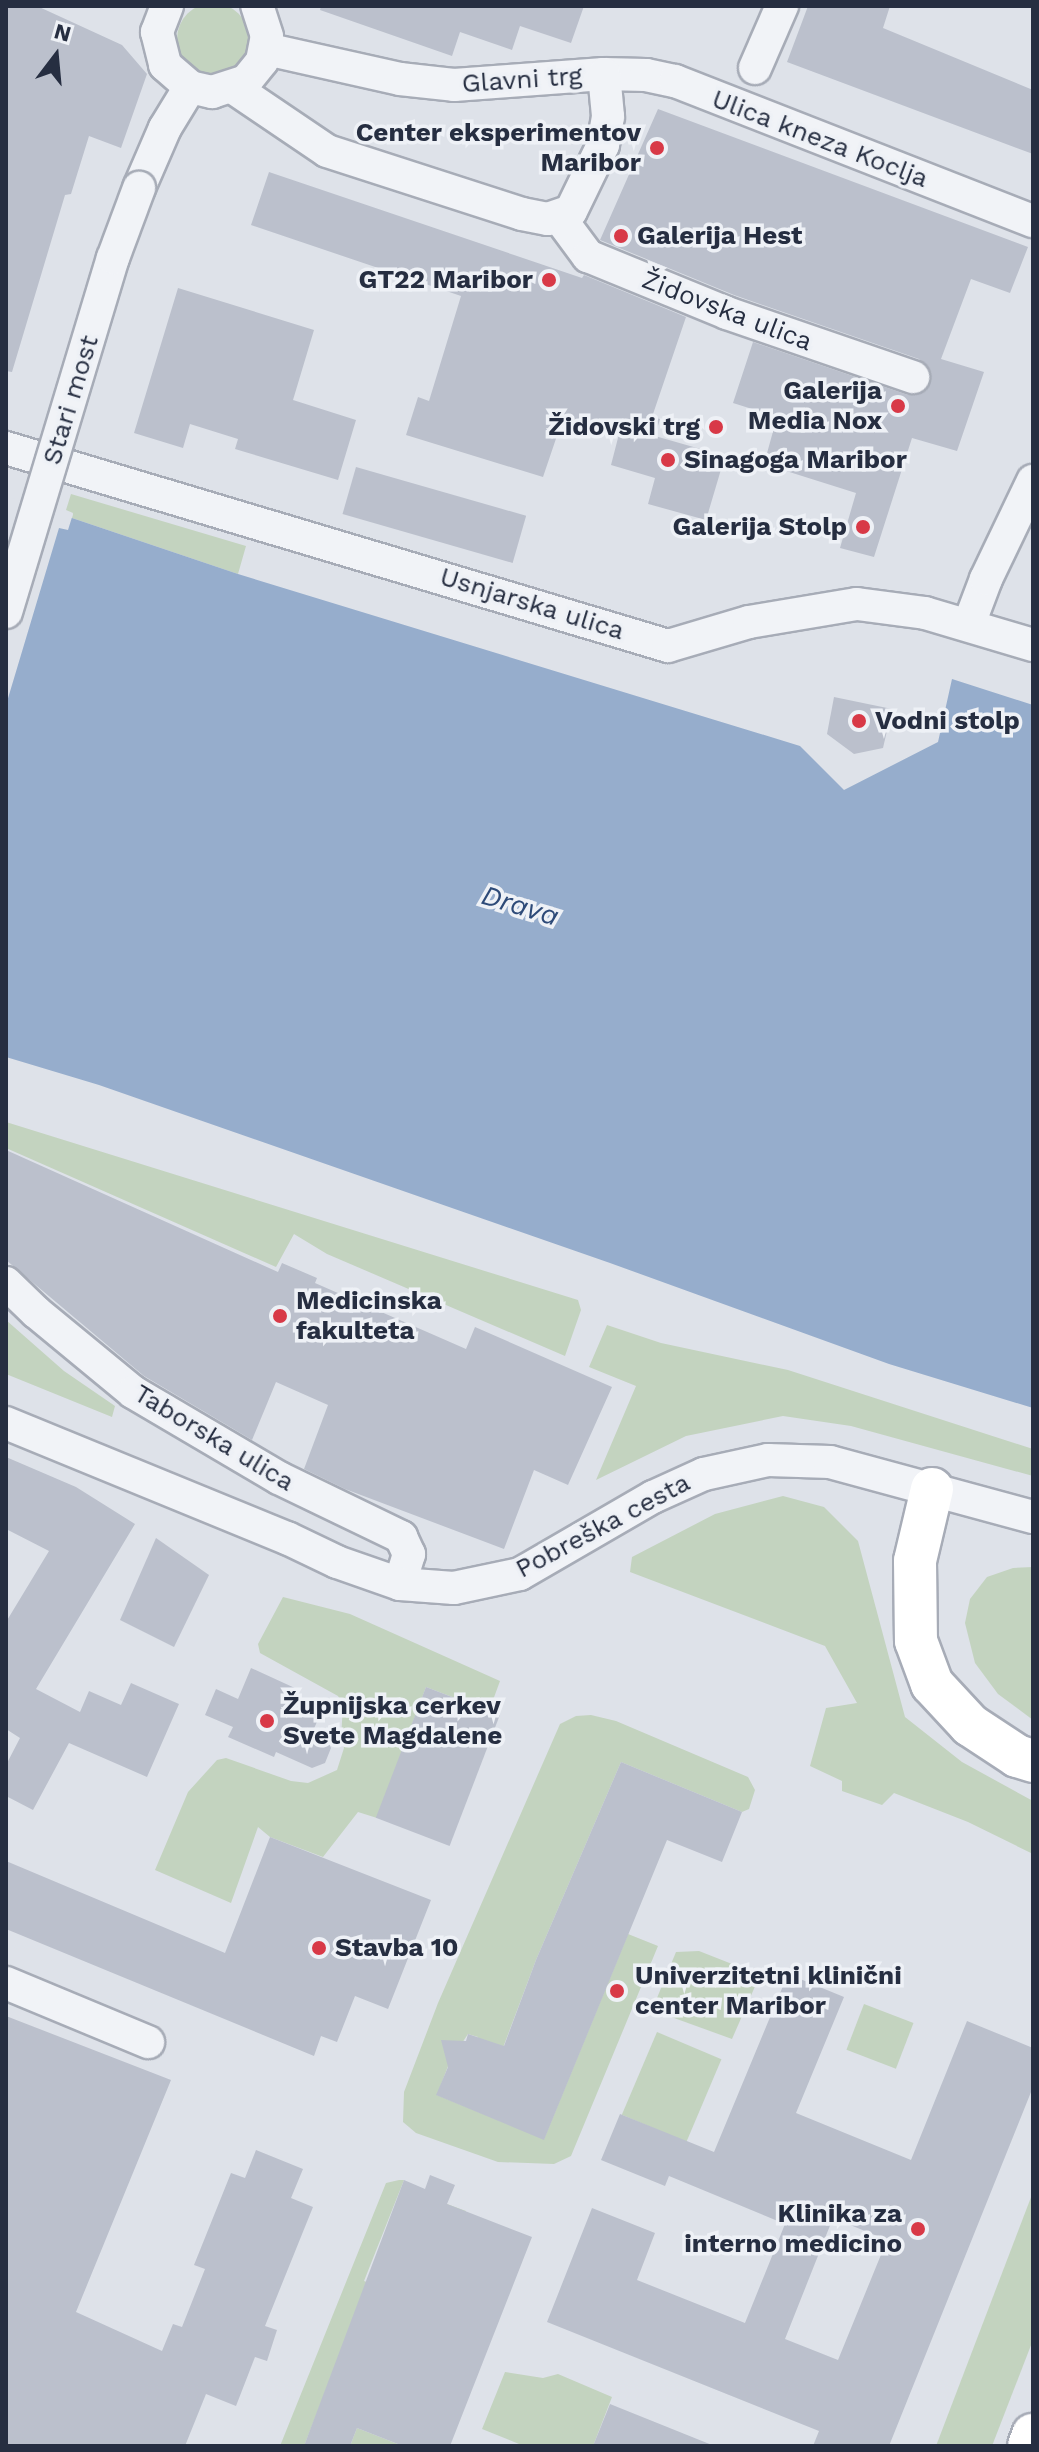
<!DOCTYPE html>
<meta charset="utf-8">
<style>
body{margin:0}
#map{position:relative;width:1039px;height:2452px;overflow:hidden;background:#dee2e9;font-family:"Work Sans",sans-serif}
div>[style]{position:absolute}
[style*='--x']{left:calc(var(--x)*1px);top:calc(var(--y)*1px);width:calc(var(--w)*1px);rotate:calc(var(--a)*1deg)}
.green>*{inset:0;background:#c3d3bf;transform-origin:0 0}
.round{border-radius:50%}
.water>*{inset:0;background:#96adcc}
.pier>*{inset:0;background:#dee2e9}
.building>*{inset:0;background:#bbc0cc;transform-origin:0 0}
.roads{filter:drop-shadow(2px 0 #a7acb7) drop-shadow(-2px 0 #a7acb7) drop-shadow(0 2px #a7acb7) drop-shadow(0 -2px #a7acb7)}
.minor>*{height:32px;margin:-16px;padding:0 16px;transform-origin:16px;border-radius:16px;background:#f1f3f7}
.major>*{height:42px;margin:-21px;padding:0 21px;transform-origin:21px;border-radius:21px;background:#fff}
.bridges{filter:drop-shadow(2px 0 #a7acb7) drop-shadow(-2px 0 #a7acb7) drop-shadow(0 2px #a7acb7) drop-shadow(0 -2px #a7acb7)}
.minor-bridge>*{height:32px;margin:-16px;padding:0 16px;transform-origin:16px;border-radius:16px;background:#f1f3f7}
.dots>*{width:22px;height:22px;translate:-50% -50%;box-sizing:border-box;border:4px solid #eef1f6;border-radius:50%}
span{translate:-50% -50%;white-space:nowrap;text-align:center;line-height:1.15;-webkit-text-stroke:7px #eef1f6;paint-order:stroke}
.street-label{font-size:26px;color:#262e41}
.poi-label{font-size:26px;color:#262e41;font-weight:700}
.right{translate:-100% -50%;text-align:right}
.left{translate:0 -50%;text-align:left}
.water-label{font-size:28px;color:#2d4a78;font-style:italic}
.frame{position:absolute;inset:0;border:8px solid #262e41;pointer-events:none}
.north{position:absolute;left:16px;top:16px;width:80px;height:80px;-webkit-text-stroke:6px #eef1f6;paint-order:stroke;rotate:16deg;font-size:22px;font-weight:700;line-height:32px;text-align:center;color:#262e41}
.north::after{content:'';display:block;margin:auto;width:28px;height:36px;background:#262e41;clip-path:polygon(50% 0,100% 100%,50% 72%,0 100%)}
</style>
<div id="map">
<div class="green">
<i class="round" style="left:177px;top:3px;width:72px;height:72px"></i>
<i style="clip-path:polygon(71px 494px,246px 546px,238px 574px,72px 518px,73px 513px,66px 510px)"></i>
<i style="clip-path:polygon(6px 1122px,578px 1300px,581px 1310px,565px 1356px,327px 1254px,294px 1234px,276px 1267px,6px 1148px)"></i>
<i style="clip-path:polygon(6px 1320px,64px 1371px,115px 1406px,112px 1417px,6px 1374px)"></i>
<i style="clip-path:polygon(607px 1325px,661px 1343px,788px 1370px,1033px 1449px,1033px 1476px,851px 1426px,783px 1416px,686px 1436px,596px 1480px,636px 1386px,589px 1367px)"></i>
<i style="clip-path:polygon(783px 1496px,824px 1507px,858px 1541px,905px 1717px,962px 1762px,1033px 1801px,1033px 1854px,968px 1822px,894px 1793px,882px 1805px,842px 1791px,842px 1781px,810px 1766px,826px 1708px,857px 1703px,825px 1646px,630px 1572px,632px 1557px,715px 1514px)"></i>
<i style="clip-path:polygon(1033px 1567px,1033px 1720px,998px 1694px,975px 1663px,965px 1623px,970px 1599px,987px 1577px,1013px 1568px)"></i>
<i style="clip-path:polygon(283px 1597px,350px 1614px,500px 1681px,489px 1711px,426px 1687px,377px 1818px,358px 1812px,323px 1857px,270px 1837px,258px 1827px,231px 1903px,155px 1870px,188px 1792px,217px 1760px,226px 1758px,291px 1781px,308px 1783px,337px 1770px,344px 1748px,341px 1738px,343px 1705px,338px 1696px,260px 1653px,258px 1644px)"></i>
<i style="clip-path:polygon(591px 1715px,616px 1721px,748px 1777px,755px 1790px,749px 1809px,742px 1812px,621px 1762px,536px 1960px,501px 2053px,476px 2044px,478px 2037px,468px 2034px,450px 2061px,437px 2095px,544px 2139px,628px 1934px,658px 1946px,571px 2156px,554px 2164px,498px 2162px,416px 2133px,403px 2122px,404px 2092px,438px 2003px,560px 1724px,576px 1716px)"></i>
<i style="clip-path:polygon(699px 1951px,760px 1975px,732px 2039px,652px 2010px,676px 1952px)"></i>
<i style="left:864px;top:2004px;width:53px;height:49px;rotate:21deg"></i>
<i style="left:657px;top:2032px;width:70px;height:90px;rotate:23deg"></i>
<i style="clip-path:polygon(399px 2180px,404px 2180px,364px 2281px,409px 2299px,447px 2204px,466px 2211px,419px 2330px,359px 2306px,304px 2446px,280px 2446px,386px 2183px)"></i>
<i style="clip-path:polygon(1033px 2192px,1033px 2340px,992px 2446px,936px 2446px)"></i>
<i style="clip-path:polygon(505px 2372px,543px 2378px,558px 2374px,612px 2397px,593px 2446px,524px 2446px,482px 2429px)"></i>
<i style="clip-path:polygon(357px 2428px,403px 2446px,350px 2446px)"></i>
</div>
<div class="water">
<i style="clip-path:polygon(6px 501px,72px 518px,238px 574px,800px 746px,844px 790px,938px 742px,952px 679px,1033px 705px,1033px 1408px,889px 1364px,610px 1263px,99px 1085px,6px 1057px)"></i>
</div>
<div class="pier">
<i style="clip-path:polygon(8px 497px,73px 514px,68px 530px,59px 528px,6px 705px)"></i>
</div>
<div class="building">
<i style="clip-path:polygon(6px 6px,37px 6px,122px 45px,147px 74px,121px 148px,89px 136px,71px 194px,65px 195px,12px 372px,6px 371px)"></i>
<i style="clip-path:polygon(321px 6px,584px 6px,571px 43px,520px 26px,512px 50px,460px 32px,452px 56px,320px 10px)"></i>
<i style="clip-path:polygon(808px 6px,890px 6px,883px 28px,1033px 90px,1033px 154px,787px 62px)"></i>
<i style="clip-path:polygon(658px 109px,1028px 247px,1010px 293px,971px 279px,941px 359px,984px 372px,957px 451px,912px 438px,874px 557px,840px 548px,856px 493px,764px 464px,777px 417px,733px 403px,753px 342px,908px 395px,926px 391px,931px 373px,919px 359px,734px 295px,600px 240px)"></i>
<i style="clip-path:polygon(269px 172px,582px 278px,584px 275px,686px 317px,652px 417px,660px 419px,655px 436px,725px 456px,706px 520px,648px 504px,655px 478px,611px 465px,619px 434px,563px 418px,543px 477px,406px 435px,418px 397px,429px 401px,461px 296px,251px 225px)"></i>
<i style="clip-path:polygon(178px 288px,314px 330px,293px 400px,356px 420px,338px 480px,235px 449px,238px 439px,190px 424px,183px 448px,134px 433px)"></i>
<i style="left:356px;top:467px;width:177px;height:49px;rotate:16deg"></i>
<i style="clip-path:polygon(834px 697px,892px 709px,883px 748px,854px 754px,827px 734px)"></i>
<i style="clip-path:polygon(6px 1150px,278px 1272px,282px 1263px,317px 1278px,315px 1283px,466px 1349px,475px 1327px,612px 1387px,568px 1485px,534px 1470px,504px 1549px,345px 1489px,304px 1469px,328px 1405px,276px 1382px,252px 1440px,144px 1376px,6px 1260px)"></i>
<i style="clip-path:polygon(6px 1457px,76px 1487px,135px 1524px,36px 1689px,80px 1712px,89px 1691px,121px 1705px,131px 1683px,179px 1704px,147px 1777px,69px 1743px,33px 1810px,6px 1796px,6px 1765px,20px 1738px,6px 1729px,6px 1622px,49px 1551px,6px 1529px)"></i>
<i style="clip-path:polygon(156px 1538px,209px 1575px,174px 1647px,120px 1620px)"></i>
<i style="clip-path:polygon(251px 1668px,297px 1689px,293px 1698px,322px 1710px,313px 1731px,326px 1737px,331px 1748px,325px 1763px,312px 1768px,276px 1752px,274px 1757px,228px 1737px,233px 1727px,205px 1715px,216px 1689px,238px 1699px)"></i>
<i style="left:426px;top:1687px;width:79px;height:140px;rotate:21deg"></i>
<i style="clip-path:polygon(621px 1762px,742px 1812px,722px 1862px,667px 1840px,544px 2140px,436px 2095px,448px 2067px,441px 2040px,466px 2041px,468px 2034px,504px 2046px,536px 1960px)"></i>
<i style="clip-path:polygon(270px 1837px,431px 1900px,388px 2009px,355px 1996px,337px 2042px,321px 2036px,314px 2056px,6px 1929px,6px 1861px,225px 1953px)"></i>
<i style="clip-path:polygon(evenodd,788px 1974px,844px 1997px,796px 2113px,911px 2160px,967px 2021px,1033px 2048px,1033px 2087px,889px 2446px,813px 2446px,819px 2431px,547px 2322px,592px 2208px,655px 2233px,637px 2280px,745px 2323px,785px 2224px,669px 2176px,665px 2186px,601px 2160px,620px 2114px,714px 2152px,788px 1974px,833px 2218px,887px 2240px,838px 2360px,785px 2339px,833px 2218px)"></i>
<i style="clip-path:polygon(6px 2016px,171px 2080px,76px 2312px,162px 2351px,173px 2324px,182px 2327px,205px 2269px,194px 2265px,231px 2173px,245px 2178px,256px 2150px,303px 2169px,291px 2198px,313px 2207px,265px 2326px,277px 2330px,267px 2361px,255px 2357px,236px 2406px,206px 2394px,185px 2446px,6px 2446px)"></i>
<i style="clip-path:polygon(430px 2175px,455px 2185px,447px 2204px,532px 2237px,450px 2446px,403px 2446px,357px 2428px,350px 2446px,304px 2446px,404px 2180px,425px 2189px)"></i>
<i style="clip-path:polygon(610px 2404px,712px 2445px,712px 2446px,593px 2446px)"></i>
</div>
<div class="roads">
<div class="minor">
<i style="--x:167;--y:6;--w:28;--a:111"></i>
<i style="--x:157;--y:32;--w:34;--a:76"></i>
<i style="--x:165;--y:65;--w:33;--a:41"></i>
<i style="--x:190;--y:87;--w:23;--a:13"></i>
<i style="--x:212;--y:92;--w:36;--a:-18"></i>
<i style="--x:246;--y:81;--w:26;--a:-51"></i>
<i style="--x:262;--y:61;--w:25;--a:-79"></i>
<i style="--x:267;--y:36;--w:32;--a:-108"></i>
<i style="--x:266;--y:49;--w:137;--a:12.6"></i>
<i style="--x:400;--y:79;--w:54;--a:6.3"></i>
<i style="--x:454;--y:85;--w:150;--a:-4.2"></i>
<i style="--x:604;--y:74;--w:42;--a:1.4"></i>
<i style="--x:646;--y:75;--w:30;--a:12"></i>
<i style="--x:675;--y:81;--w:384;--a:21.4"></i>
<i style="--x:755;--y:68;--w:68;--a:-66.5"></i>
<i style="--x:234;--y:88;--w:112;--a:34.1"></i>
<i style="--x:327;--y:151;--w:205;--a:17.9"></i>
<i style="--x:522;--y:214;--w:26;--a:11"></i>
<i style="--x:548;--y:219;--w:24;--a:-19"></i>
<i style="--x:571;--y:211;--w:73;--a:-64.1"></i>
<i style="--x:603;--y:145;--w:29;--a:-80"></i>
<i style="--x:608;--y:116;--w:42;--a:-95.4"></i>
<i style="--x:139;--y:188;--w:65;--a:-66.6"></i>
<i style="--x:165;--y:128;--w:48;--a:-58.6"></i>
<i style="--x:559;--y:217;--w:49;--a:53.4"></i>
<i style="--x:588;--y:256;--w:150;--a:22.3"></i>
<i style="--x:727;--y:313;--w:197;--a:19"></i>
<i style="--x:6;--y:448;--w:691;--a:16.65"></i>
<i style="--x:668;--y:646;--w:84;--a:-16.5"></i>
<i style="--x:749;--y:622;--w:109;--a:-9.5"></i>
<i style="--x:857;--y:604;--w:69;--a:7.5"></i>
<i style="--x:925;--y:613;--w:113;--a:16.5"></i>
<i style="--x:969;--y:624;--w:48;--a:-69.3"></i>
<i style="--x:986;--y:579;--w:109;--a:-64.4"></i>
<i style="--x:6;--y:1283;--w:42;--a:44"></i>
<i style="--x:36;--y:1312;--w:126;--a:39.5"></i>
<i style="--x:133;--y:1392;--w:169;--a:30.5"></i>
<i style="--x:279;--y:1478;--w:136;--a:25.8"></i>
<i style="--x:401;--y:1537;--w:19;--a:65"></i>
<i style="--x:409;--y:1554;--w:31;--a:107"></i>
<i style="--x:6;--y:1423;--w:304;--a:22.3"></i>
<i style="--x:287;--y:1538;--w:55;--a:25.6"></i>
<i style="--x:337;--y:1562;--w:67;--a:19.2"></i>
<i style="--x:400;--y:1584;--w:54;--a:4.2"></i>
<i style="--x:454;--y:1588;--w:67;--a:-12"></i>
<i style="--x:520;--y:1574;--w:154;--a:-30.1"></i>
<i style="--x:653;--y:1497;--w:56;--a:-24.3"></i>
<i style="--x:704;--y:1474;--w:66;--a:-12.3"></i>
<i style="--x:768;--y:1460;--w:62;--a:1.8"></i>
<i style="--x:830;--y:1462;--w:210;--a:15.2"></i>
<i style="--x:6;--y:1983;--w:154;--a:22.6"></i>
</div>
<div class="major">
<i style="--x:932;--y:1489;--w:74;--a:103.3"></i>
<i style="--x:915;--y:1561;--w:80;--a:89.3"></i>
<i style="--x:916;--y:1641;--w:46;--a:69.6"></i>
<i style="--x:932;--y:1684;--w:56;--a:47.2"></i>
<i style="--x:970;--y:1725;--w:56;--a:33.4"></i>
<i style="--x:1017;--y:1756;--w:17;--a:17"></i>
<i style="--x:1029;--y:2446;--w:12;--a:-70"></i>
</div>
</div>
<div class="bridges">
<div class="minor-bridge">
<i style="--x:6;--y:612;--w:370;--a:-73.2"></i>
<i style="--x:113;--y:258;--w:75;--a:-69.6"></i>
</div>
</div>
<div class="dots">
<i style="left:657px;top:148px;background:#d83947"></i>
<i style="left:621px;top:236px;background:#d83947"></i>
<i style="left:549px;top:280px;background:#d83947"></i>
<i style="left:898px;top:406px;background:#d83947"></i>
<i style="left:716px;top:427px;background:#d83947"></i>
<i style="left:668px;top:460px;background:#d83947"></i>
<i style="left:863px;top:527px;background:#d83947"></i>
<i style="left:859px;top:721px;background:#d83947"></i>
<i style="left:280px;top:1316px;background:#d83947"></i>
<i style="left:267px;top:1721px;background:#d83947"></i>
<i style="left:319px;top:1948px;background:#d83947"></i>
<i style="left:617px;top:1991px;background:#d83947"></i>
<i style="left:918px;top:2229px;background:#d83947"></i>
</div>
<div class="street-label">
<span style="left:522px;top:80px;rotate:-4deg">Glavni trg</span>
<span style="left:820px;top:139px;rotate:21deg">Ulica kneza Koclja</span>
<span style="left:727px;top:311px;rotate:21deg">Židovska ulica</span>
<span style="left:71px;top:400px;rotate:-73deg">Stari most</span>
<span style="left:532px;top:604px;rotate:17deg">Usnjarska ulica</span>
<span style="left:214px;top:1438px;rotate:31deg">Taborska ulica</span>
<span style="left:603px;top:1526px;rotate:-28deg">Pobreška cesta</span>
</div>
<div class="poi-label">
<span class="right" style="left:641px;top:148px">Center eksperimentov<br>Maribor</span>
<span class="left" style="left:637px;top:236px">Galerija Hest</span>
<span class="right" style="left:533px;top:280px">GT22 Maribor</span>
<span class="right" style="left:882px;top:406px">Galerija<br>Media Nox</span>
<span class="right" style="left:700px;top:427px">Židovski trg</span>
<span class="left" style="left:684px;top:460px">Sinagoga Maribor</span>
<span class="right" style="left:847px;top:527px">Galerija Stolp</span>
<span class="left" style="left:875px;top:721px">Vodni stolp</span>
<span class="left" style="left:296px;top:1316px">Medicinska<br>fakulteta</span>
<span class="left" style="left:283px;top:1721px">Župnijska cerkev<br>Svete Magdalene</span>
<span class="left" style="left:335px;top:1948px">Stavba 10</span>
<span class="left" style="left:635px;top:1991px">Univerzitetni klinični<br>center Maribor</span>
<span class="right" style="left:902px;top:2229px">Klinika za<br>interno medicino</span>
</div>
<div class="water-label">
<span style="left:520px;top:906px;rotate:17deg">Drava</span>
</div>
<div class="frame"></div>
<div class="north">N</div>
</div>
